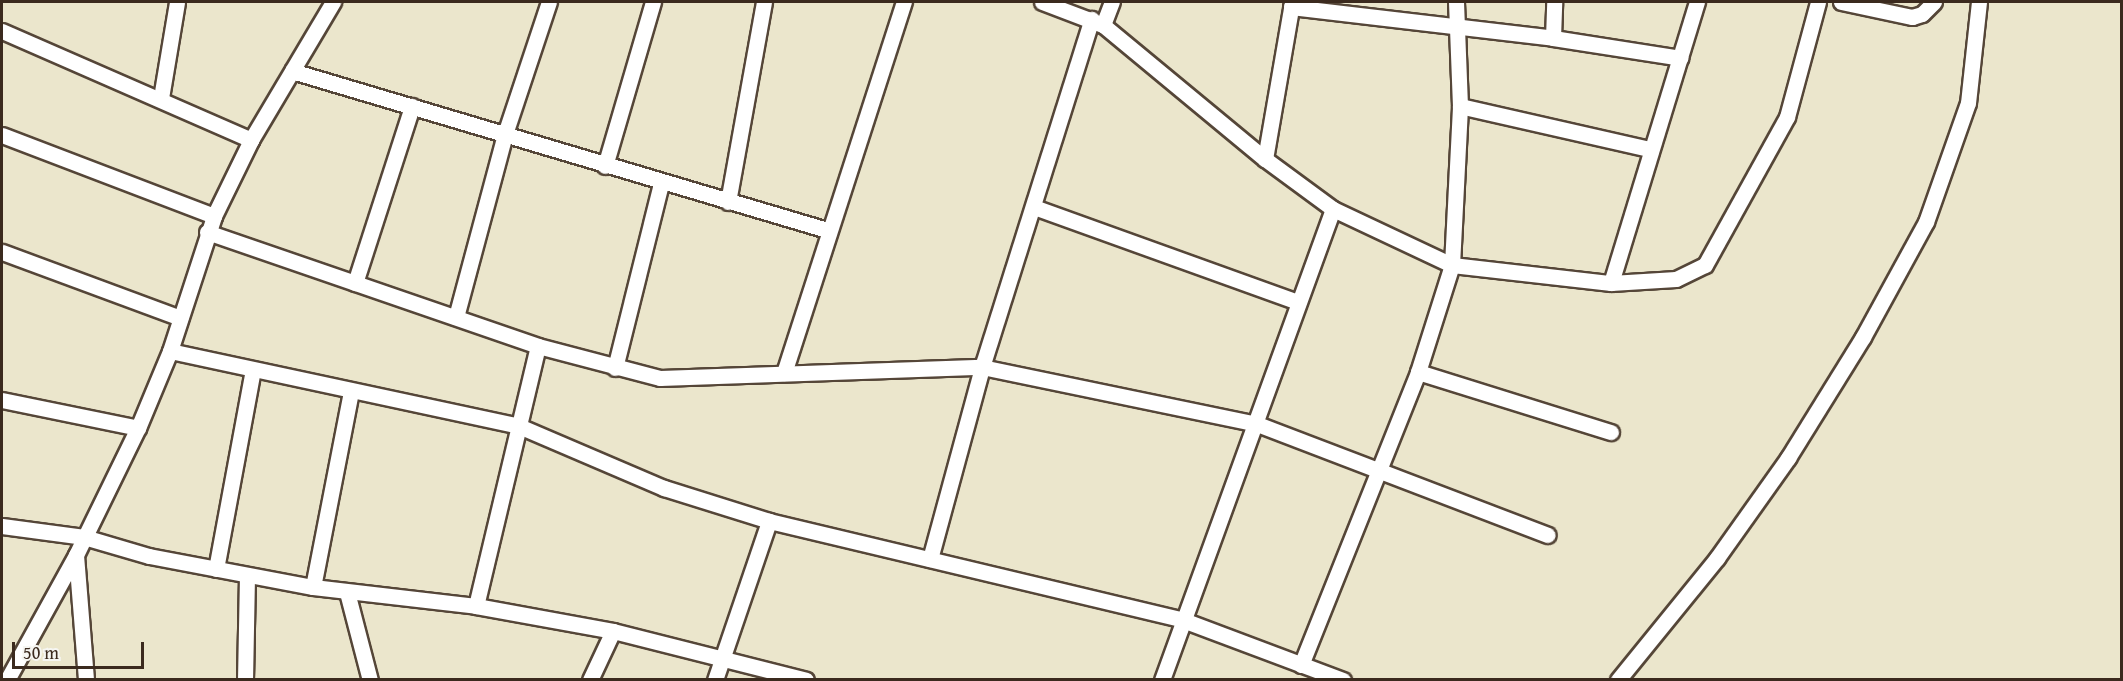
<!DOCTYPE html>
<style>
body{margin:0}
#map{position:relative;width:2123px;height:681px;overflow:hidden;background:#ebe6cc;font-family:"Gentium Book Plus",serif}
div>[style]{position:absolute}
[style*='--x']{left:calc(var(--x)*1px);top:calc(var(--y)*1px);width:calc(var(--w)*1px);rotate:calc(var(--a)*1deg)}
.roads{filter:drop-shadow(2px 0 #554638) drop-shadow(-2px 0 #554638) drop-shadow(0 2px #554638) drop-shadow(0 -2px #554638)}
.minor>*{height:15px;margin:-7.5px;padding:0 7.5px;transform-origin:7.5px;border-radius:7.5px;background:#fff}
span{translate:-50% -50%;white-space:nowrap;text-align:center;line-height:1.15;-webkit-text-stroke:4.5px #f6f6f2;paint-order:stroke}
.frame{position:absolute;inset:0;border:3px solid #3b2a1e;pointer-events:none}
.scale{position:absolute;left:12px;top:642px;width:132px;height:27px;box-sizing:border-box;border:3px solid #3b2a1e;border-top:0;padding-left:8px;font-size:18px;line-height:21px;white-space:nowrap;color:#3b2a1e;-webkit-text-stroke:4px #f6f6f2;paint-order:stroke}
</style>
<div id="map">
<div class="roads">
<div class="minor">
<i style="--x:1042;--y:2;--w:65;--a:20.7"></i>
<i style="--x:1103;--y:25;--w:210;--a:39.6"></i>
<i style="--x:1265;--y:159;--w:84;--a:36.3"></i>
<i style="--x:1333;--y:209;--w:132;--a:25.2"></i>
<i style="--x:1452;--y:265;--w:160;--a:6.5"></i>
<i style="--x:1611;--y:283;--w:65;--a:-3.5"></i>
<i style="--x:1676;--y:279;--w:32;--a:-26"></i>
<i style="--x:1705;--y:265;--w:169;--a:-61"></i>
<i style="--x:1787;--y:117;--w:119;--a:-74.9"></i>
<i style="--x:1841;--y:2;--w:73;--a:11.9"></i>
<i style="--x:1912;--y:17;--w:10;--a:-17"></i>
<i style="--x:1922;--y:14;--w:17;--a:-45"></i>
<i style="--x:1291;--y:7;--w:264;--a:6.7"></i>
<i style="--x:1553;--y:38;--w:129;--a:8.9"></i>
<i style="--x:1103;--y:25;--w:25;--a:-69"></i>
<i style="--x:2;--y:31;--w:272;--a:23.6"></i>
<i style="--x:1553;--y:38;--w:36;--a:-88"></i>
<i style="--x:292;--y:71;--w:558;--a:16.55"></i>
<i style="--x:161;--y:98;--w:97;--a:-80.5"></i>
<i style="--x:1460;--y:106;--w:195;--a:12.8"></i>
<i style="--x:2;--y:135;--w:227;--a:20.9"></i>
<i style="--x:1265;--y:159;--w:159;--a:-80.2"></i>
<i style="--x:605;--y:166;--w:171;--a:-73.7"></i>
<i style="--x:728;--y:202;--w:203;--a:-79.8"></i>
<i style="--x:1034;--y:207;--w:281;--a:19.8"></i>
<i style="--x:207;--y:232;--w:350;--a:19"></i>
<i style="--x:538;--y:346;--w:126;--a:14.7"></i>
<i style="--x:660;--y:378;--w:322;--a:-2"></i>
<i style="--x:982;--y:367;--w:281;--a:11.7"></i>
<i style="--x:1257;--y:424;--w:311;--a:20.9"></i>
<i style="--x:2;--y:252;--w:190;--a:20.3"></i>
<i style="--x:355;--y:283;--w:186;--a:-72.1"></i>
<i style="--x:1611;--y:283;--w:294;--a:-73"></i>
<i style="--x:456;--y:317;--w:189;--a:-75"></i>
<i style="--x:505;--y:134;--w:139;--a:-71.6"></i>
<i style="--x:170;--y:351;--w:357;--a:12.1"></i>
<i style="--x:519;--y:426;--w:158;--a:23.2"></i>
<i style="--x:664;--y:488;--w:110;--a:17.4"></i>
<i style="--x:769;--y:521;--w:426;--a:13.4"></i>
<i style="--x:1183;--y:620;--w:171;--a:20.6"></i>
<i style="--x:615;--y:368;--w:191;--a:-76"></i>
<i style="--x:1418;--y:372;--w:202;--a:17.3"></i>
<i style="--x:784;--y:373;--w:390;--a:-72.1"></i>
<i style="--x:2;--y:400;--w:139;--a:11.6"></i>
<i style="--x:2;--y:526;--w:83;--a:7.6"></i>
<i style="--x:84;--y:537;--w:68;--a:16.3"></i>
<i style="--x:149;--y:556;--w:167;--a:10.7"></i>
<i style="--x:313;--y:587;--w:164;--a:6.6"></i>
<i style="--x:476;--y:606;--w:139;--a:10.3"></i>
<i style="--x:613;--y:631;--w:199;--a:14.2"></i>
<i style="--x:76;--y:555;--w:125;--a:85.4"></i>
<i style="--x:930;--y:559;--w:199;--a:-74.8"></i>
<i style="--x:982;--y:367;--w:365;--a:-72.5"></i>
<i style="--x:216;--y:569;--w:202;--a:-79.5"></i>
<i style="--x:313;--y:587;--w:200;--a:-79"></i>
<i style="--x:347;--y:592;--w:91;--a:75.4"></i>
<i style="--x:476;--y:606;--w:267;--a:-76.6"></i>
<i style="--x:1301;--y:665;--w:315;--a:-68.2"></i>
<i style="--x:1418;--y:372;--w:112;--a:-72.4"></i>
<i style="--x:1452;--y:265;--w:159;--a:-87.1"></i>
<i style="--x:1460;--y:106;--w:104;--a:-92.2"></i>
<i style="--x:7;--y:680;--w:143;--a:-61.1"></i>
<i style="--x:76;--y:555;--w:141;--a:-64"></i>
<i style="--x:138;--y:428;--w:83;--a:-67.4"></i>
<i style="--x:170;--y:351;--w:142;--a:-71.9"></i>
<i style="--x:214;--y:216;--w:85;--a:-64"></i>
<i style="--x:251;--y:140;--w:161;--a:-59.3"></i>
<i style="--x:245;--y:680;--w:105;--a:-88.9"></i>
<i style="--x:590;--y:680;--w:54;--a:-64.9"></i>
<i style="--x:715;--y:680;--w:168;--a:-71.2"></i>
<i style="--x:1162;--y:680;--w:501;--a:-70.05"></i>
<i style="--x:1618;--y:680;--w:157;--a:-50.9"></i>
<i style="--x:1717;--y:558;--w:123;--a:-54.6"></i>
<i style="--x:1788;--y:458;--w:142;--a:-58.2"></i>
<i style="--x:1863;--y:337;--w:131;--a:-61.3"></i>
<i style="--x:1926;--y:222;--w:126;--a:-70.6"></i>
<i style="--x:1968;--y:103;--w:102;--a:-83.8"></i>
</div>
</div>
<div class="frame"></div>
<div class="scale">50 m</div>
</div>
